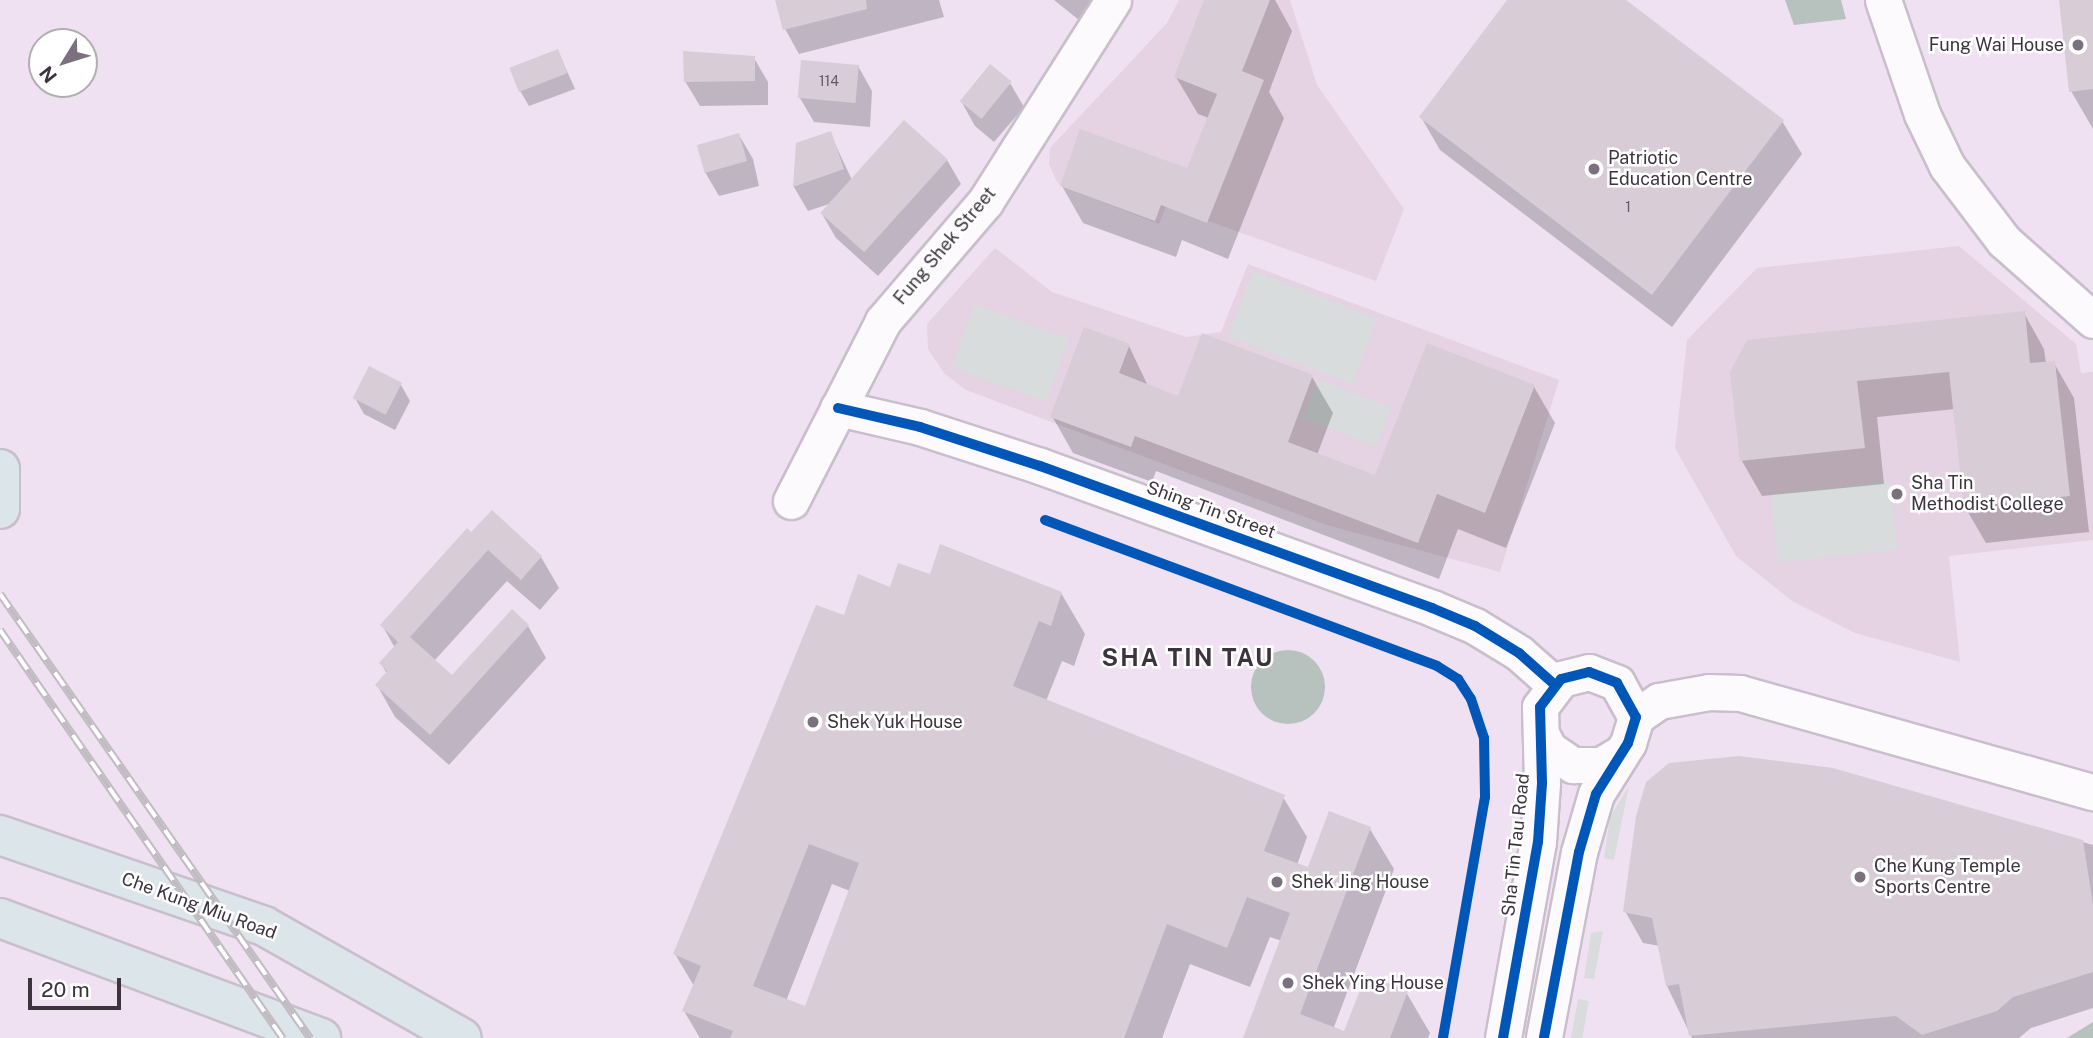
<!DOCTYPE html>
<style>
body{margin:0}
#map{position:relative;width:2093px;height:1038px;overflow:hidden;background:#efe1f2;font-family:"Public Sans",sans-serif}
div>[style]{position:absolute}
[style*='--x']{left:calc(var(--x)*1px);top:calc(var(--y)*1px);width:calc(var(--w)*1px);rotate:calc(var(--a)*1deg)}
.education>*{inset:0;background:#e5d2e2}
.green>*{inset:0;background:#d8dcdd;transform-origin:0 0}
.forest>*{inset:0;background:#b7c1be}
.round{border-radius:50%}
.shadow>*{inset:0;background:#0003}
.building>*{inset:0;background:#d8ccd6;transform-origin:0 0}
.roads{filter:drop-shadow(2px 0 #c9becb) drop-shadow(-2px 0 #c9becb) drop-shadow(0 2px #c9becb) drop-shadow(0 -2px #c9becb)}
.minor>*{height:35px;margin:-17.5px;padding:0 17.5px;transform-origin:17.5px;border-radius:17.5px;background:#fdfafd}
.major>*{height:38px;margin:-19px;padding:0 19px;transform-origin:19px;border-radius:19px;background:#dce5ea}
.rail>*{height:8px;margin-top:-4px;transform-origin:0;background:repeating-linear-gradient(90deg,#fff 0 16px,#c0bcc1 0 32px);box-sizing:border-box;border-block:2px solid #c0bcc1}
.cycleway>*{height:10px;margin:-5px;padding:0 5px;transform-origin:5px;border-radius:5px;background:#0057b8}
.dots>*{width:19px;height:19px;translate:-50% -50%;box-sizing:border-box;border:4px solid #fff;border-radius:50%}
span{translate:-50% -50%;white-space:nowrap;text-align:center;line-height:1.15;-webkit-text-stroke:5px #fff;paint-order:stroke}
.number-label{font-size:14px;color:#655b66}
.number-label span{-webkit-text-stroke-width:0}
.poi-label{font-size:18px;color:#3d333f}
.right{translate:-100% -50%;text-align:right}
.left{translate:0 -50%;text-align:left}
.street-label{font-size:18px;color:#3d333f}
.district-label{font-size:24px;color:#3d333f;font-weight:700;letter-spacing:2px}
.north{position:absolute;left:28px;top:28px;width:70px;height:70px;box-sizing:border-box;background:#fff;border:2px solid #b1adb2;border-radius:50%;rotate:232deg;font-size:19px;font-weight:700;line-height:28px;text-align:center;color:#3d333f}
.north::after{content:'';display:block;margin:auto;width:24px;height:32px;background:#7b707e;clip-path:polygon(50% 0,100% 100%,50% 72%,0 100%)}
.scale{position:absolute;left:28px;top:978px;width:93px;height:32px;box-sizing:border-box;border:4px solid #3d333f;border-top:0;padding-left:9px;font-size:21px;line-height:24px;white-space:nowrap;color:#3d333f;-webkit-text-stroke:5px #fff;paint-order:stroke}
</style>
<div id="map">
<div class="education">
<i style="clip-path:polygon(1179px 0,1290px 0,1317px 85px,1404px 209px,1376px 281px,1166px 206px,1159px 224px,1061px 186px,1056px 180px,1049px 164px,1050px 148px,1167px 23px)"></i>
<i style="clip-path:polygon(1959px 246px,2076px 344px,2081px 373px,2093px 372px,2093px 540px,1949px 556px,1960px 662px,1855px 633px,1792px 601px,1736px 556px,1675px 448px,1687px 340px,1757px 268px)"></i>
<i style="clip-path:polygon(995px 248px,1052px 292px,1186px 337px,1221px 332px,1248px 264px,1559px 380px,1500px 572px,1327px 525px,966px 390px,944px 373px,928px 349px,927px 324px)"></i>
</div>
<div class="green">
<i style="left:1253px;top:271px;width:133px;height:70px;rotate:21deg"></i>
<i style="left:974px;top:304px;width:101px;height:67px;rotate:20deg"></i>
<i style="left:1318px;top:379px;width:79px;height:42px;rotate:21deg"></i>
<i style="left:1890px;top:481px;width:69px;height:120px;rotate:84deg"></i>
<i style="clip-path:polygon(1629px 786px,1614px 860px,1604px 858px,1610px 817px)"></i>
<i style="clip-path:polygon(1603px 931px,1594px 979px,1584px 978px,1591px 933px)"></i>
<i style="left:1578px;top:999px;width:11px;height:40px;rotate:10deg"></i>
</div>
<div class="forest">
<i style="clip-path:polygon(1785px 0,1841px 0,1846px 19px,1794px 25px)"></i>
<i class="round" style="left:1251px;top:650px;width:74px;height:74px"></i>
<i style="clip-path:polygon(2093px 1022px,2093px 1038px,2067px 1038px)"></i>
</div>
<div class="shadow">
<i style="clip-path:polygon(777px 0,939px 0,944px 17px,799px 54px,785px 29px)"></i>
<i style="clip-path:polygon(1054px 0,1094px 0,1079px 20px)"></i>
<i style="clip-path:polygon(1221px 0,1275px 0,1292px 31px,1269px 92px,1284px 118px,1228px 259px,1182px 240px,1176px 257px,1083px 223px,1062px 186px,1188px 170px,1209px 118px,1198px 114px,1176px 77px)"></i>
<i style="clip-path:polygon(1510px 0,1623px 0,1782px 121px,1802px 154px,1672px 327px,1440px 150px,1421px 117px)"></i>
<i style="clip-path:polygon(2061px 0,2093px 0,2093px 129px,2071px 91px)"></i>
<i style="clip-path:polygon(558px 51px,575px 89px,529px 106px,519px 89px)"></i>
<i style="clip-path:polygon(754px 58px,768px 82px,768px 105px,700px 106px,685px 81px)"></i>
<i style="clip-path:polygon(858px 66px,872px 91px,870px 127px,814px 122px,800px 98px)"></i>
<i style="clip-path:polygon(1010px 83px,1024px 107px,994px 142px,975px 126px,961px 101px)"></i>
<i style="clip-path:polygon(830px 133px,852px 180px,947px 160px,961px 184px,878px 276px,836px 238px,822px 214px,832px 203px,808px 211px,794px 187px,797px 145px)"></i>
<i style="clip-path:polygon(739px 135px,753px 159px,759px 186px,719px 196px,705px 172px,698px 145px)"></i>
<i style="clip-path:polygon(2024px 313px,2044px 349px,2046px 363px,2054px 363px,2074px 398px,2089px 532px,1986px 543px,1965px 507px,1955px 409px,1877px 417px,1884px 484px,1762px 496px,1742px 461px,1748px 342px)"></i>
<i style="clip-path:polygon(1129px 346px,1148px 386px,1179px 398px,1312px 377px,1333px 413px,1317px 455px,1376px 477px,1534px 387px,1555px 423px,1506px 548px,1458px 529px,1439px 579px,1156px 471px,1152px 482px,1073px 453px,1052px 416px)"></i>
<i style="clip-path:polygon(401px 385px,410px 401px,395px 430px,364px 414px,355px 398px)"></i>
<i style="clip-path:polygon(472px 535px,541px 557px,559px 588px,540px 610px,507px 581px,434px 661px,453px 677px,528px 626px,546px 658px,449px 765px,395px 717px,377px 685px,387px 674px,381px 663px,395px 648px,382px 625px)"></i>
<i style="clip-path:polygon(evenodd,931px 577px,1061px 593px,1085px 634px,1074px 666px,1062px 661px,1046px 701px,1283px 797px,1307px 837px,1297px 865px,1309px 870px,1370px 829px,1394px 869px,1334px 1027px,1345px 1033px,1406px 992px,1430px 1033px,1428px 1038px,1245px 1038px,1282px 941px,1270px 937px,1250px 987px,1190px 964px,1162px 1038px,700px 1038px,684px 1011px,694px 986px,675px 954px,845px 617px,892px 589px,931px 577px,832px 884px,850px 891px,806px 1008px,786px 1001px,832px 884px)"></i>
<i style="clip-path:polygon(1859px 776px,2093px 845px,2093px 1008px,2031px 1028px,2019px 1038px,1692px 1038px,1667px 986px,1660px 946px,1643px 943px,1625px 911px)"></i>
</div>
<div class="building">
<i style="clip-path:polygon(775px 0,866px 0,867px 9px,783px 30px)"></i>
<i style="clip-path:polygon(1204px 0,1270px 0,1242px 71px,1264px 80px,1207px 223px,1161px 205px,1155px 221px,1060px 186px,1080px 129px,1187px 168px,1217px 94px,1174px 77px)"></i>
<i style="clip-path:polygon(1507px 0,1626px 0,1784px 120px,1652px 295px,1419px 117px)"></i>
<i style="clip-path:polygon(2059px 0,2093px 0,2093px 89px,2069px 92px)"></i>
<i style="left:558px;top:49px;width:26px;height:52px;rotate:69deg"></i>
<i style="clip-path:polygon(683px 51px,755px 56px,755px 81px,684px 82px)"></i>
<i style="left:801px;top:60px;width:58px;height:38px;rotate:5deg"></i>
<i style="left:990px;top:64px;width:28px;height:48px;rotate:39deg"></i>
<i style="left:904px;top:120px;width:59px;height:125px;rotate:42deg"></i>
<i style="clip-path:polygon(831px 131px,844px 169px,793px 187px,796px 143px)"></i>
<i style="left:739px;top:133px;width:29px;height:44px;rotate:74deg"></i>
<i style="clip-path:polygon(2025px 311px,2030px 363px,2055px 361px,2070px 496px,1964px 507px,1949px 372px,1857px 381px,1865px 448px,1740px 461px,1730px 372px,1747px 340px)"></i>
<i style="clip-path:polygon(1084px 327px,1130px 344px,1119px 373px,1178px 396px,1202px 333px,1313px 375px,1288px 442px,1375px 475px,1427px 343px,1535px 385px,1485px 513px,1437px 494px,1418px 543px,1135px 436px,1131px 447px,1050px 417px)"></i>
<i style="left:369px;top:366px;width:37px;height:36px;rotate:27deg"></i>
<i style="clip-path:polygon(492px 510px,542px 556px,521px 580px,488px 550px,410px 637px,452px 675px,512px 609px,529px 625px,430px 735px,375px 685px,387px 671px,379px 663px,398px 642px,380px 625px,467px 528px,471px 532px)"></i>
<i style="clip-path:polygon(evenodd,940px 544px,1062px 592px,1051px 626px,1039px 621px,1013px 686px,1285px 795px,1264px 851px,1308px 867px,1329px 811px,1371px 827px,1300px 1014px,1344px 1031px,1366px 975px,1408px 991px,1390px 1038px,1243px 1038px,1290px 913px,1247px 897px,1227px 948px,1167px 924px,1124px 1038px,730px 1038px,733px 1031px,682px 1011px,701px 966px,673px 954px,816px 605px,844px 615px,858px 574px,890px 587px,898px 563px,930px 574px,940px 544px,809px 844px,859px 863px,805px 1006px,753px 986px,809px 844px)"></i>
<i style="clip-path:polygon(1739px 756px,1833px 768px,2083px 840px,2093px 905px,2093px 972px,2013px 997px,1997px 1011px,1922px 1035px,1896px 1016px,1689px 1036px,1679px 984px,1666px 986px,1652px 918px,1623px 912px,1636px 816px,1646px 782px,1669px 763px)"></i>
</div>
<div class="roads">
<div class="minor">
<i style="--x:1883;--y:0;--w:120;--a:71.1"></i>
<i style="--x:1922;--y:114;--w:58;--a:64.3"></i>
<i style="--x:1947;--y:166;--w:94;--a:52.8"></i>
<i style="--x:2004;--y:241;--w:119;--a:41.6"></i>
<i style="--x:838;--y:408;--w:84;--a:13"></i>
<i style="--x:920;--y:427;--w:126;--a:18"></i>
<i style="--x:1040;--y:466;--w:417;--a:19.9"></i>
<i style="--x:1432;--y:608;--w:47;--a:22.7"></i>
<i style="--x:1475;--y:626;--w:52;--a:31.5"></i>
<i style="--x:1519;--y:653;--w:47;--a:41.5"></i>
<i style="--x:791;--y:501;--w:202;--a:-62.9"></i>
<i style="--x:883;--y:321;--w:157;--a:-49.4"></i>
<i style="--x:985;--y:202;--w:239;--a:-57.6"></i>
<i style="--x:1636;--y:717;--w:28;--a:-35"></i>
<i style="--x:1659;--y:701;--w:51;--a:-10.2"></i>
<i style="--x:1709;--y:692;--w:31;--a:2"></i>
<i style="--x:1740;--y:693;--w:367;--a:15.7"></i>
<i style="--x:1541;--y:734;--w:17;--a:62"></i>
<i style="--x:1549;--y:749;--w:29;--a:34"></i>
<i style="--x:1573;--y:765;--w:28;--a:0"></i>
<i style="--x:1601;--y:765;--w:23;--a:-31"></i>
<i style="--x:1503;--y:1038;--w:199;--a:-79.9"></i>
<i style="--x:1538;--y:842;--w:59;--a:-86.1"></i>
<i style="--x:1542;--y:783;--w:76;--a:-91.5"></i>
<i style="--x:1540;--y:707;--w:35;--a:-53"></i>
<i style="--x:1561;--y:679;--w:29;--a:-14"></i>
<i style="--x:1589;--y:672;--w:30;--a:21"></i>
<i style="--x:1617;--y:683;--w:39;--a:61"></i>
<i style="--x:1636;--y:717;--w:27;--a:107"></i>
<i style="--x:1628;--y:743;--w:60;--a:122.1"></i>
<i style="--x:1596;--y:794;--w:60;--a:106.3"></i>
<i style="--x:1579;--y:852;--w:189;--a:100.7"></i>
</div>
<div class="major">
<i style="--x:0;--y:469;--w:40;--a:90"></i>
<i style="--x:0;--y:835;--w:279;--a:19"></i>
<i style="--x:264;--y:926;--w:227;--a:29.5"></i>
<i style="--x:0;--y:918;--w:343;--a:20.5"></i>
</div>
</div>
<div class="rail">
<i style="--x:0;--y:594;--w:542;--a:55.08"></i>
<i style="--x:0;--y:630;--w:497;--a:55.3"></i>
</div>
<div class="cycleway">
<i style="--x:838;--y:408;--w:84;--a:13"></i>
<i style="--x:920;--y:427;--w:126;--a:18"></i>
<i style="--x:1040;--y:466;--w:417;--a:19.9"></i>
<i style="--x:1432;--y:608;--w:47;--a:22.7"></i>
<i style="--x:1475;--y:626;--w:52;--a:31.5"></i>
<i style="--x:1519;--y:653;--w:47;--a:41.5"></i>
<i style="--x:1045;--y:520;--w:418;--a:20.4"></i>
<i style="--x:1437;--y:666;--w:25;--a:32"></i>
<i style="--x:1458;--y:679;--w:24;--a:57"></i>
<i style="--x:1471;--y:699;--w:41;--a:71.6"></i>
<i style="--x:1484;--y:738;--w:59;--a:89"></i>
<i style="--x:1485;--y:797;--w:245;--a:99.9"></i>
<i style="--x:1503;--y:1038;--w:199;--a:-79.9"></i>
<i style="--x:1538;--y:842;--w:59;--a:-86.1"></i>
<i style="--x:1542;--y:783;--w:76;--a:-91.5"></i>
<i style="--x:1540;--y:707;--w:35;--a:-53"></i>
<i style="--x:1561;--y:679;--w:29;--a:-14"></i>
<i style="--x:1589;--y:672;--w:30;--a:21"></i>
<i style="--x:1617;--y:683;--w:39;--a:61"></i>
<i style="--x:1636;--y:717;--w:27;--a:107"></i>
<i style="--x:1628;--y:743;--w:60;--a:122.1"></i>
<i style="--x:1596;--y:794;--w:60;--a:106.3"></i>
<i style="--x:1579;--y:852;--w:189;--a:100.7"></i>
</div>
<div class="dots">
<i style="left:2078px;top:45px;background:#7b707e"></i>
<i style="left:1594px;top:169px;background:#7b707e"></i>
<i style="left:1897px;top:494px;background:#7b707e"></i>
<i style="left:813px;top:722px;background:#7b707e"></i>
<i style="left:1860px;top:877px;background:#7b707e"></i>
<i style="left:1277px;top:882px;background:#7b707e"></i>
<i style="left:1288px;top:983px;background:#7b707e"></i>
</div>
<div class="number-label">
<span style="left:829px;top:81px">114</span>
<span style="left:1628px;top:207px">1</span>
</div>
<div class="poi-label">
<span class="right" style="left:2064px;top:45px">Fung Wai House</span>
<span class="left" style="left:1608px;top:169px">Patriotic<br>Education Centre</span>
<span class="left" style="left:1911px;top:494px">Sha Tin<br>Methodist College</span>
<span class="left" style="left:827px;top:722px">Shek Yuk House</span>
<span class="left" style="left:1874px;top:877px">Che Kung Temple<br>Sports Centre</span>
<span class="left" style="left:1291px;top:882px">Shek Jing House</span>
<span class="left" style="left:1302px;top:983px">Shek Ying House</span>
</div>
<div class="street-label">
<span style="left:945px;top:246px;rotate:-50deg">Fung Shek Street</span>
<span style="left:1211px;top:510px;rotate:20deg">Shing Tin Street</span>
<span style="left:1516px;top:845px;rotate:-84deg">Sha Tin Tau Road</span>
<span style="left:199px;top:906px;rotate:20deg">Che Kung Miu Road</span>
</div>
<div class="district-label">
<span style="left:1188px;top:658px">SHA TIN TAU</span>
</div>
<div class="north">N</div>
<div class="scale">20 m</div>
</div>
